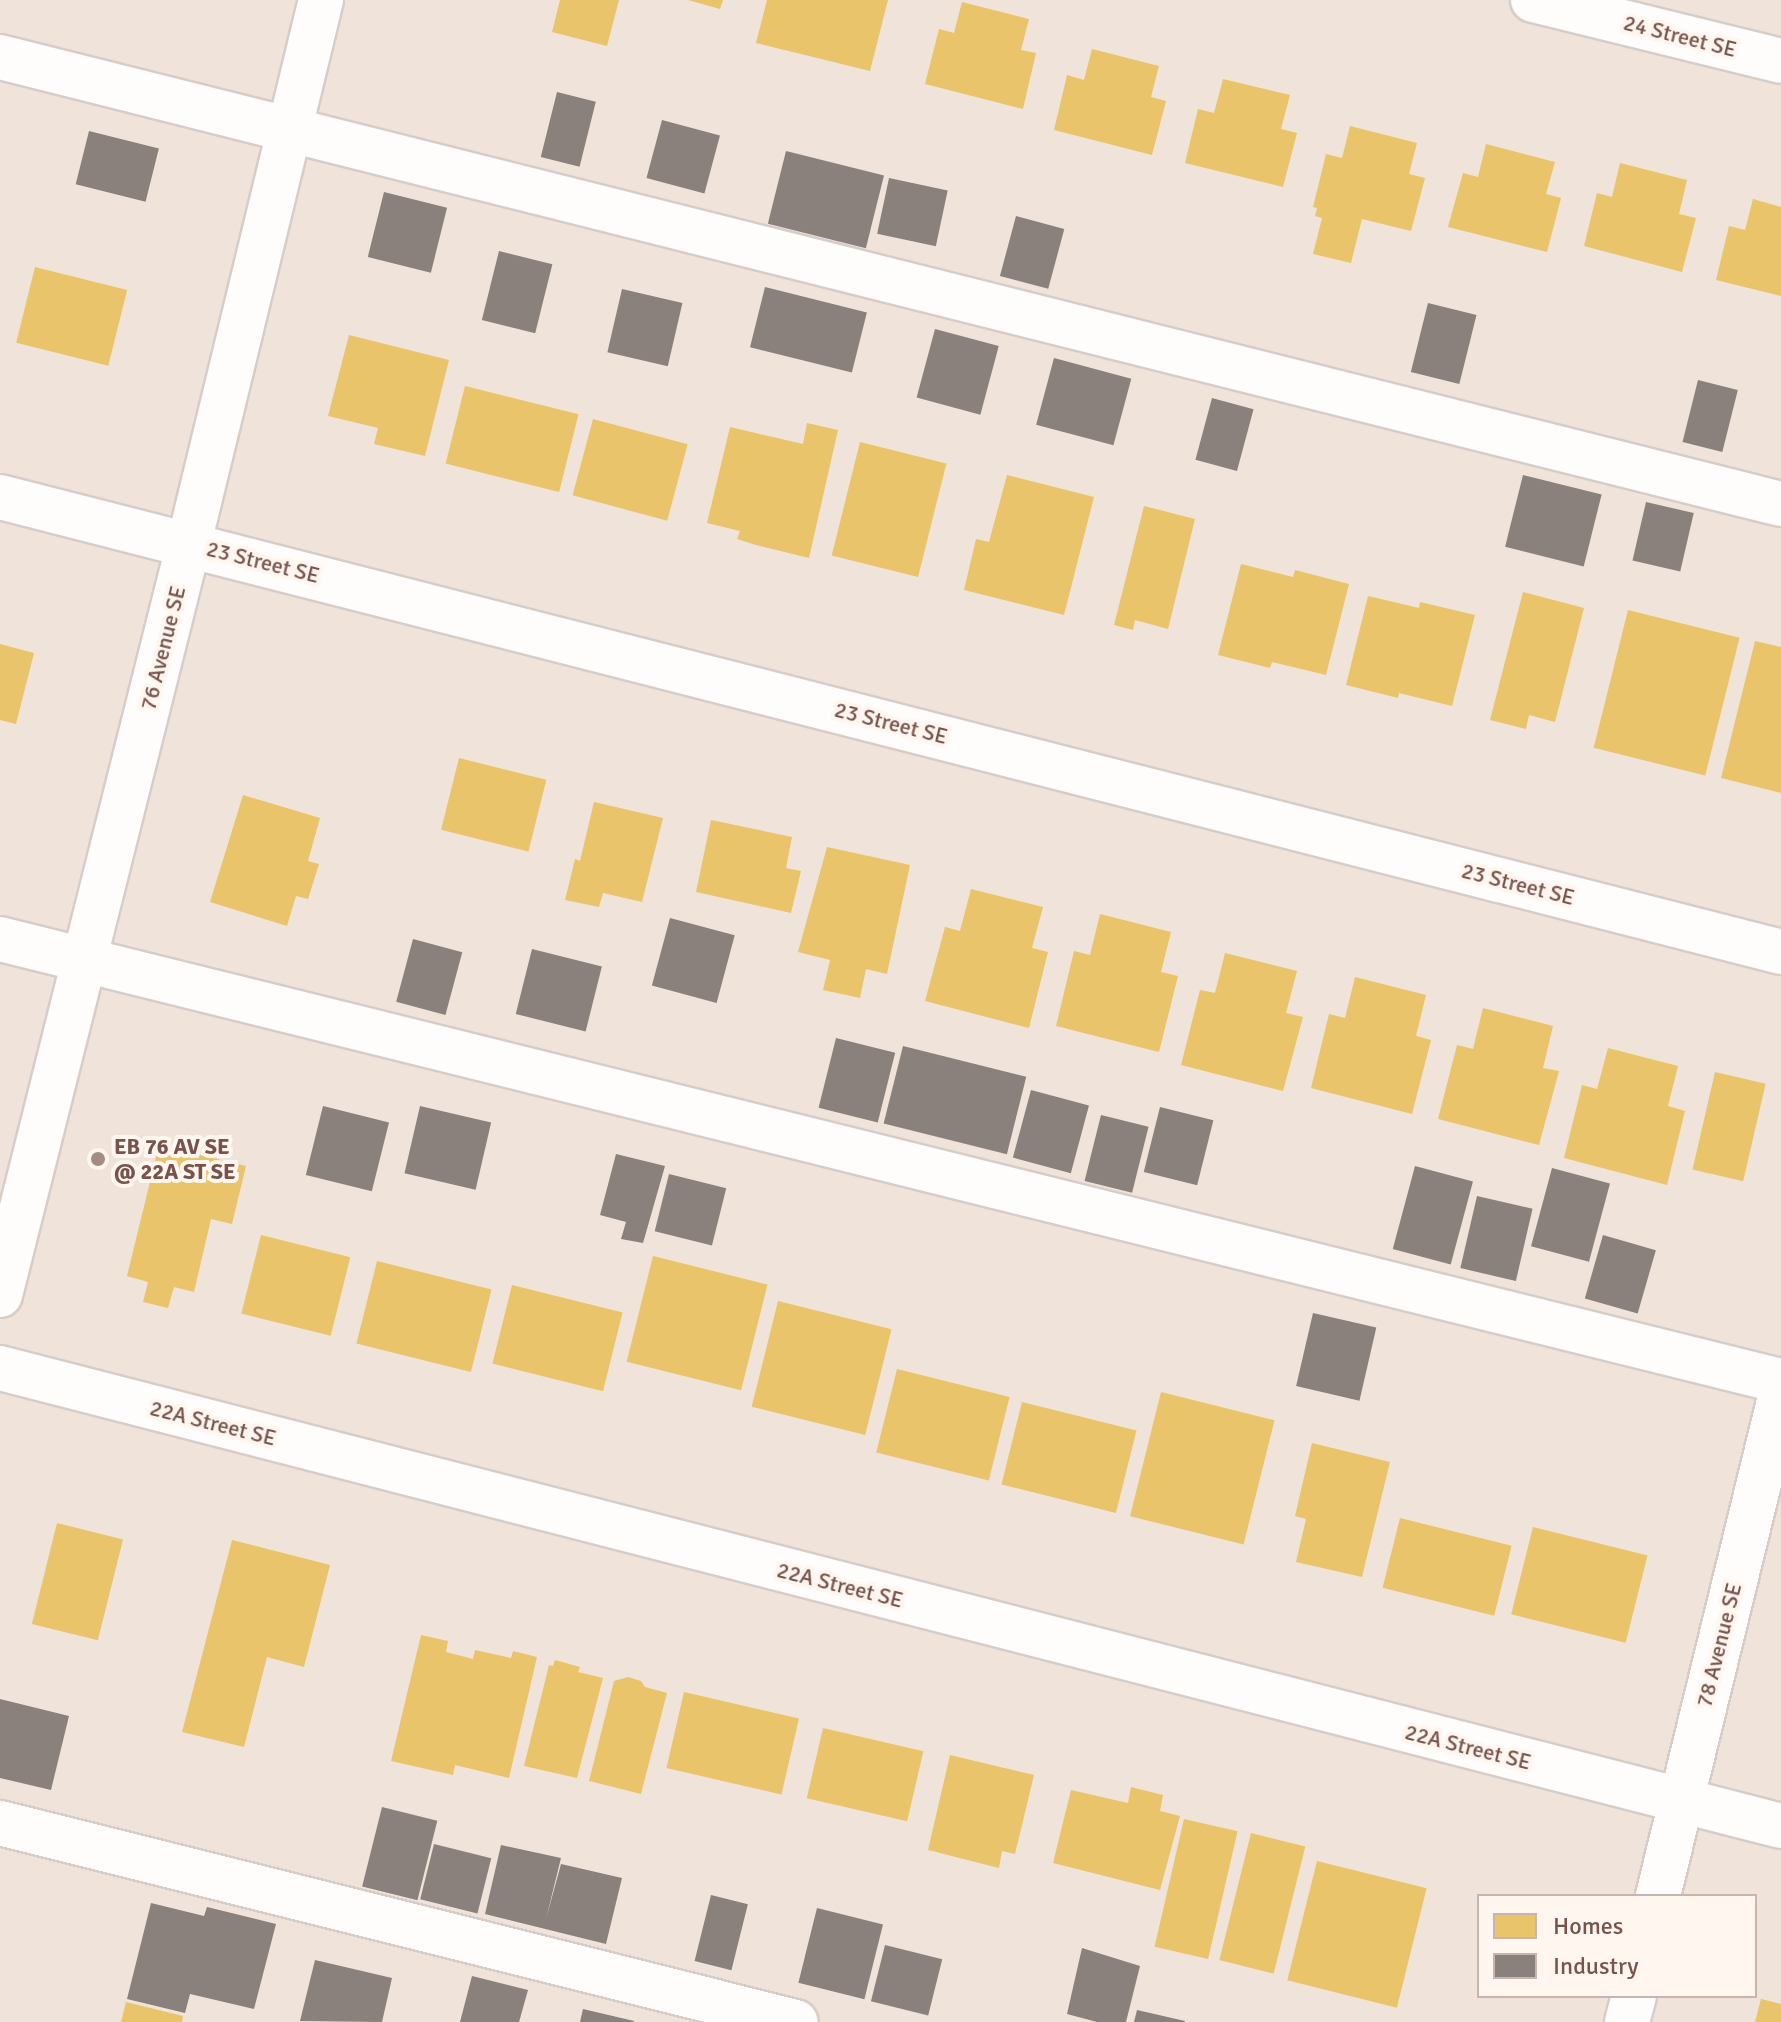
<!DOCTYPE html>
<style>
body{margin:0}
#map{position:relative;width:1781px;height:2022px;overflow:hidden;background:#f7f2ec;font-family:Signika,sans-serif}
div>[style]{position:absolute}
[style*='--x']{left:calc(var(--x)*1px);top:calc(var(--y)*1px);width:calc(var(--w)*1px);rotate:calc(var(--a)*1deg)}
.residential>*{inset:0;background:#f0e3da}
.homes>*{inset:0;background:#e9c46a;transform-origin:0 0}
.industry>*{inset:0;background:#8a817c;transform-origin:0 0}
.roads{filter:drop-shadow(2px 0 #d6cdc9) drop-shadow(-2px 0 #d6cdc9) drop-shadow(0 2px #d6cdc9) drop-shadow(0 -2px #d6cdc9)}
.minor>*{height:44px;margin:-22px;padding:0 22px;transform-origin:22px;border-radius:22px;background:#fefdfc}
.dots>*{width:22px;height:22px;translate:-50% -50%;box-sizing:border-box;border:4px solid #fff6ef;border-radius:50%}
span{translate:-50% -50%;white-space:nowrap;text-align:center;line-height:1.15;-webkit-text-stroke:8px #fff6ef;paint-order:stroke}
.street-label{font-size:22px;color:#77534c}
.poi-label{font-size:22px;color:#77534c;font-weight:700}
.left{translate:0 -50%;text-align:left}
.legend{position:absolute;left:1477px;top:1894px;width:280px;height:104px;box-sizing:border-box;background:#fff6ef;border:2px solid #c9b5ae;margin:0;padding:10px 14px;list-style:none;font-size:24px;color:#77534c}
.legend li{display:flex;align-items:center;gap:16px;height:40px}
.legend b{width:40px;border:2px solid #c9b5ae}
</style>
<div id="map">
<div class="residential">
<i style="clip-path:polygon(evenodd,0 0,1781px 0,1781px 2022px,0 2022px,0 0,1479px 1896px,1755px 1896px,1755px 1996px,1479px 1996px,1479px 1896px)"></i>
</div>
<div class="homes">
<i style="clip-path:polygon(560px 0,619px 0,607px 46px,552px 32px)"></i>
<i style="clip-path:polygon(688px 0,723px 0,720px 9px)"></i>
<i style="clip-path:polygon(767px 0,888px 0,870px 71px,756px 43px)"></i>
<i style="clip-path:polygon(962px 2px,1029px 19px,1021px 50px,1036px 53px,1023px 109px,925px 84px,939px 29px,954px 33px)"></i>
<i style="clip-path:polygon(1092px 49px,1159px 66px,1151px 97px,1166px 101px,1152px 155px,1054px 130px,1067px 75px,1084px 80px)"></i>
<i style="clip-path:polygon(1223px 79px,1290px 95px,1281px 129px,1297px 133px,1283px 187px,1185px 163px,1198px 109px,1214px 113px)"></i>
<i style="clip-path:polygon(1350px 126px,1417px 143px,1409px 174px,1425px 178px,1411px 231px,1362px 219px,1351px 263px,1313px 254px,1322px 218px,1315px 216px,1317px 208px,1313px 207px,1326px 154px,1342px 158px)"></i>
<i style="clip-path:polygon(1486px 144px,1555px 162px,1546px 194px,1561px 198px,1547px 252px,1448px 227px,1463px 173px,1478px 177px)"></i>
<i style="clip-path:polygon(1620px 163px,1687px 180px,1679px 214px,1696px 218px,1682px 272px,1584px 246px,1597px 193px,1612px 197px)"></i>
<i style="clip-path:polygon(1753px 199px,1781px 207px,1781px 296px,1716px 280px,1729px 226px,1745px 230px)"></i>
<i style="left:35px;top:267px;width:95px;height:78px;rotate:14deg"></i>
<i style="clip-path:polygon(349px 335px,449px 360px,425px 456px,374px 444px,378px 428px,328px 416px)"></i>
<i style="left:465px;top:386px;width:117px;height:80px;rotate:14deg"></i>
<i style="left:593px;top:419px;width:98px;height:79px;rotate:15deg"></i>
<i style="clip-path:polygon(807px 423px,838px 430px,809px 558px,756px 545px,737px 539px,740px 531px,707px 523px,730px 427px,803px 444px)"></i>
<i style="left:860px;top:442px;width:89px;height:117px;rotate:14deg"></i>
<i style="clip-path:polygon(1007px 475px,1094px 497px,1064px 615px,964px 590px,976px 539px,989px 542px)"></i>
<i style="clip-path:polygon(1144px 506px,1195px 519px,1168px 629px,1135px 620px,1133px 630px,1114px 625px)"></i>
<i style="clip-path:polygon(1241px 564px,1293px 577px,1295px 570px,1349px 584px,1326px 675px,1272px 662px,1270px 668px,1218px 655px)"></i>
<i style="clip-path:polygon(1523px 592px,1584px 608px,1555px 722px,1529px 715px,1526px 729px,1490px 720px)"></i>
<i style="clip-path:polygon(1368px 596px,1419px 608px,1420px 602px,1475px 615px,1452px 706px,1399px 693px,1398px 698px,1346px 685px)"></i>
<i style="left:1628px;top:610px;width:115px;height:142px;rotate:14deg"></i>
<i style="clip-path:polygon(1755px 641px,1781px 647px,1781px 793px,1721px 778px)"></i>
<i style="clip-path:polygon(0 644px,34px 653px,16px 724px,0 720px)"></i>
<i style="left:459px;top:758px;width:90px;height:74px;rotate:14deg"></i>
<i style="clip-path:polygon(243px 795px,320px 818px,308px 861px,319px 864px,308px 899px,296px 896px,287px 926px,210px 902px)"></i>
<i style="clip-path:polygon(594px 802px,663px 818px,642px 902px,603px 893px,599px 907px,565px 900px,575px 859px,580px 861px)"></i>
<i style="clip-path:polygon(711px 820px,792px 837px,786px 868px,801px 871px,791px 913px,696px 892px)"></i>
<i style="clip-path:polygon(827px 847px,910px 865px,887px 974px,866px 969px,860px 998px,823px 990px,830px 960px,798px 952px)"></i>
<i style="clip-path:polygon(971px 889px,1043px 907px,1032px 948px,1048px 952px,1029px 1028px,925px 1001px,945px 927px,960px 931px)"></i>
<i style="clip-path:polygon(1100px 914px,1171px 932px,1161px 972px,1178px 976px,1159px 1052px,1056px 1026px,1074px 951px,1090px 955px)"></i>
<i style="clip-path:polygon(1225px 953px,1297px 971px,1286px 1013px,1303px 1017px,1283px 1091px,1181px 1065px,1200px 990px,1215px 993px)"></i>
<i style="clip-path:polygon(1355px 977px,1426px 995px,1416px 1036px,1431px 1040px,1412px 1114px,1311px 1088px,1329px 1014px,1345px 1018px)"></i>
<i style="clip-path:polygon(1483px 1008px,1553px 1026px,1543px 1068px,1559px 1071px,1539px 1145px,1438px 1119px,1457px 1045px,1473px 1049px)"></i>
<i style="clip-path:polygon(1608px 1048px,1678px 1066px,1668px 1106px,1685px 1111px,1667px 1185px,1564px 1158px,1582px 1085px,1597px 1089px)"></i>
<i style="left:1715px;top:1072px;width:52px;height:100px;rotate:13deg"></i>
<i style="clip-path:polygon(159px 1145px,246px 1166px,232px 1224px,211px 1219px,194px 1292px,174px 1287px,168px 1308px,143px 1302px,148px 1282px,127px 1276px)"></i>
<i style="left:261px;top:1235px;width:92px;height:81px;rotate:14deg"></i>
<i style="left:653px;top:1256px;width:118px;height:109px;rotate:14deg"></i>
<i style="left:377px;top:1261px;width:118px;height:85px;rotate:14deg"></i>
<i style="left:512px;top:1285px;width:114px;height:81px;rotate:14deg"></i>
<i style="left:778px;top:1301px;width:117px;height:109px;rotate:14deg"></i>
<i style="left:897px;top:1369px;width:116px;height:86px;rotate:14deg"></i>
<i style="left:1161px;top:1392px;width:117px;height:128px;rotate:14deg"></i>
<i style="left:1022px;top:1402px;width:118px;height:85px;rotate:14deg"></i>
<i style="clip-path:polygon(1312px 1443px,1390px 1462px,1362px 1577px,1296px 1562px,1306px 1519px,1295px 1516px)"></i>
<i style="left:1400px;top:1518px;width:115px;height:72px;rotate:14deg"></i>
<i style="left:57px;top:1523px;width:68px;height:104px;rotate:14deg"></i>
<i style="left:1533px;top:1527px;width:118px;height:90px;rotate:14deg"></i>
<i style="clip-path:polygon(232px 1540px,330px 1565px,304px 1667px,267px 1657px,244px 1747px,182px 1732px)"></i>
<i style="clip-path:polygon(421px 1635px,448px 1641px,446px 1652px,473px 1659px,475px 1650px,511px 1658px,513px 1651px,537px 1657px,509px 1778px,455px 1765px,453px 1775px,391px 1761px)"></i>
<i style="clip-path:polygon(555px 1660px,580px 1667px,578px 1672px,603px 1678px,577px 1778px,524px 1766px,549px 1665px,553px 1666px)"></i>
<i style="clip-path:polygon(628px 1677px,641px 1681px,645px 1687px,667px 1693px,641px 1794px,589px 1781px,614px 1681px)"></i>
<i style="left:684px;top:1692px;width:118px;height:78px;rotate:13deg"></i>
<i style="left:823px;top:1728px;width:103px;height:72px;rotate:13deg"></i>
<i style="clip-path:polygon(950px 1755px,1034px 1775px,1015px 1854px,1002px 1851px,999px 1868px,928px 1850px)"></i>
<i style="clip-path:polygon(1131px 1787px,1163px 1795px,1160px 1811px,1180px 1816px,1160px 1890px,1053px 1863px,1071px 1790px,1128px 1803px)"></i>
<i style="left:1184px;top:1819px;width:55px;height:131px;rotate:13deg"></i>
<i style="left:1251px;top:1833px;width:56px;height:131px;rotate:14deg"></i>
<i style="left:1317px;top:1861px;width:113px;height:123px;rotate:14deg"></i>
<i style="clip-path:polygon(1761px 1999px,1781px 2004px,1781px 2022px,1755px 2022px)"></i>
<i style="clip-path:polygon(126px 2002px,183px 2016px,182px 2022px,121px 2022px)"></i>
</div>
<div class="industry">
<i style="left:557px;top:92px;width:40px;height:67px;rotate:14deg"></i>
<i style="left:662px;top:120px;width:60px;height:60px;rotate:15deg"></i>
<i style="left:89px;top:131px;width:72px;height:55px;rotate:14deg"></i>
<i style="left:786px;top:151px;width:101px;height:75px;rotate:14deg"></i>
<i style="left:889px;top:178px;width:60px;height:57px;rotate:12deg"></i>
<i style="left:384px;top:192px;width:65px;height:67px;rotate:14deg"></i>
<i style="left:1016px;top:216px;width:50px;height:62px;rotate:15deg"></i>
<i style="left:499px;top:251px;width:55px;height:71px;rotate:14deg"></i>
<i style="left:765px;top:287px;width:105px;height:62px;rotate:14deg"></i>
<i style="left:622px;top:289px;width:62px;height:65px;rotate:13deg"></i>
<i style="left:1428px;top:303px;width:50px;height:71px;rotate:14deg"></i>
<i style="left:935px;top:329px;width:66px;height:71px;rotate:15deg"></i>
<i style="left:1054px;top:358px;width:80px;height:69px;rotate:15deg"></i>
<i style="left:1698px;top:380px;width:41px;height:64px;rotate:14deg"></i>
<i style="left:1212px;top:398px;width:43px;height:64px;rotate:15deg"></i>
<i style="left:1523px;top:475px;width:81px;height:74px;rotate:14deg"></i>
<i style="left:1646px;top:502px;width:49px;height:60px;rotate:13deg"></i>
<i style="left:670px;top:918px;width:67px;height:70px;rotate:15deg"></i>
<i style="left:413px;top:939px;width:51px;height:65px;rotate:15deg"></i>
<i style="left:532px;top:949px;width:72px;height:67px;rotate:14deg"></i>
<i style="left:836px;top:1038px;width:61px;height:72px;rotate:14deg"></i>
<i style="left:903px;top:1046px;width:127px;height:80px;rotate:14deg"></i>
<i style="left:1031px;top:1090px;width:60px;height:70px;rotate:15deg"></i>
<i style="left:323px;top:1106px;width:68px;height:71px;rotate:14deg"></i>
<i style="left:420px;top:1106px;width:73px;height:69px;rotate:13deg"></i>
<i style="left:1160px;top:1107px;width:55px;height:67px;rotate:14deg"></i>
<i style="left:1101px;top:1115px;width:49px;height:68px;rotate:14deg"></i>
<i style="clip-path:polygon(616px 1154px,665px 1166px,643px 1243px,621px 1239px,626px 1222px,600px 1215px)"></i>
<i style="left:1415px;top:1166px;width:60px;height:86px;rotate:15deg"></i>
<i style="left:1552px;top:1168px;width:60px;height:81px;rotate:15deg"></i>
<i style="left:669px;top:1174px;width:59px;height:59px;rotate:14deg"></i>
<i style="left:1477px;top:1196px;width:57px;height:74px;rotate:13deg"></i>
<i style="left:1603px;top:1235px;width:55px;height:66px;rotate:16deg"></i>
<i style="left:1313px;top:1313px;width:65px;height:75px;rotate:13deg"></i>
<i style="clip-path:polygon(0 1699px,69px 1716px,51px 1790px,0 1778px)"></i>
<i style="left:382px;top:1807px;width:57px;height:82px;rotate:14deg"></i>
<i style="left:434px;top:1844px;width:59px;height:57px;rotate:14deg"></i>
<i style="clip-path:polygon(501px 1845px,561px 1858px,546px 1919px,561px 1864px,622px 1878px,606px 1944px,485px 1914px)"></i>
<i style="left:711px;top:1895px;width:38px;height:68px;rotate:14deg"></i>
<i style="clip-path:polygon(151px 1903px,204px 1916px,207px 1907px,276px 1924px,254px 2009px,190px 1994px,185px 2013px,127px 1999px)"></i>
<i style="left:817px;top:1908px;width:68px;height:77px;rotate:14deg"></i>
<i style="left:885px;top:1945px;width:59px;height:58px;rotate:14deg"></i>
<i style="clip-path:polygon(1082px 1948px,1140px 1966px,1126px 2022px,1097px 2022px,1067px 2014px)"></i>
<i style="clip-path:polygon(315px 1960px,392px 1978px,382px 2022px,300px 2021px)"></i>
<i style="clip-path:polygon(472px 1976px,528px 1990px,519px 2022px,460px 2022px)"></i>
<i style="clip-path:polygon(583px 2009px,634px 2021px,634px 2022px,580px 2022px)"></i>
<i style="clip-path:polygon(1137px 2010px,1185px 2021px,1185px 2022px,1134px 2022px)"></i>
</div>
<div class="roads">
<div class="minor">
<i style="--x:1533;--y:0;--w:255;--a:13.8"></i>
<i style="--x:0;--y:57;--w:1836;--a:14.09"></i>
<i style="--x:0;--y:497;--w:1838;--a:14.33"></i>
<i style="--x:0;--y:939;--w:1835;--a:13.94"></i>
<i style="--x:0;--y:1295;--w:775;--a:-75.89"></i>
<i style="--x:189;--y:543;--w:559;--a:-76.34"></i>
<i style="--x:0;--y:1368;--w:1839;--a:14.42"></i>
<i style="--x:0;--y:1823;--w:820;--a:14.04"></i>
<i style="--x:1658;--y:1896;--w:518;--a:-76.26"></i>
<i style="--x:1627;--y:2022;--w:27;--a:-75"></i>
</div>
</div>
<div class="dots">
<i style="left:98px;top:1159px;background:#a48b84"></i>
</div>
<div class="street-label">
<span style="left:1680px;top:36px;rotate:14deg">24 Street SE</span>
<span style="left:263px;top:562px;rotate:14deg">23 Street SE</span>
<span style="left:163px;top:648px;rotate:-76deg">76 Avenue SE</span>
<span style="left:891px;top:723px;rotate:14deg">23 Street SE</span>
<span style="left:1518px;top:884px;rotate:14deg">23 Street SE</span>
<span style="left:213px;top:1423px;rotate:14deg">22A Street SE</span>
<span style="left:840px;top:1585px;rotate:14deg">22A Street SE</span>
<span style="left:1719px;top:1645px;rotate:-76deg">78 Avenue SE</span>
<span style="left:1468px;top:1747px;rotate:14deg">22A Street SE</span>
</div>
<div class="poi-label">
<span class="left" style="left:114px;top:1159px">EB 76 AV SE<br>@ 22A ST SE</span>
</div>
<ul class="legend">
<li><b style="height:22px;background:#e9c46a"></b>Homes</li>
<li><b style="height:22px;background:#8a817c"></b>Industry</li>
</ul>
</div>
